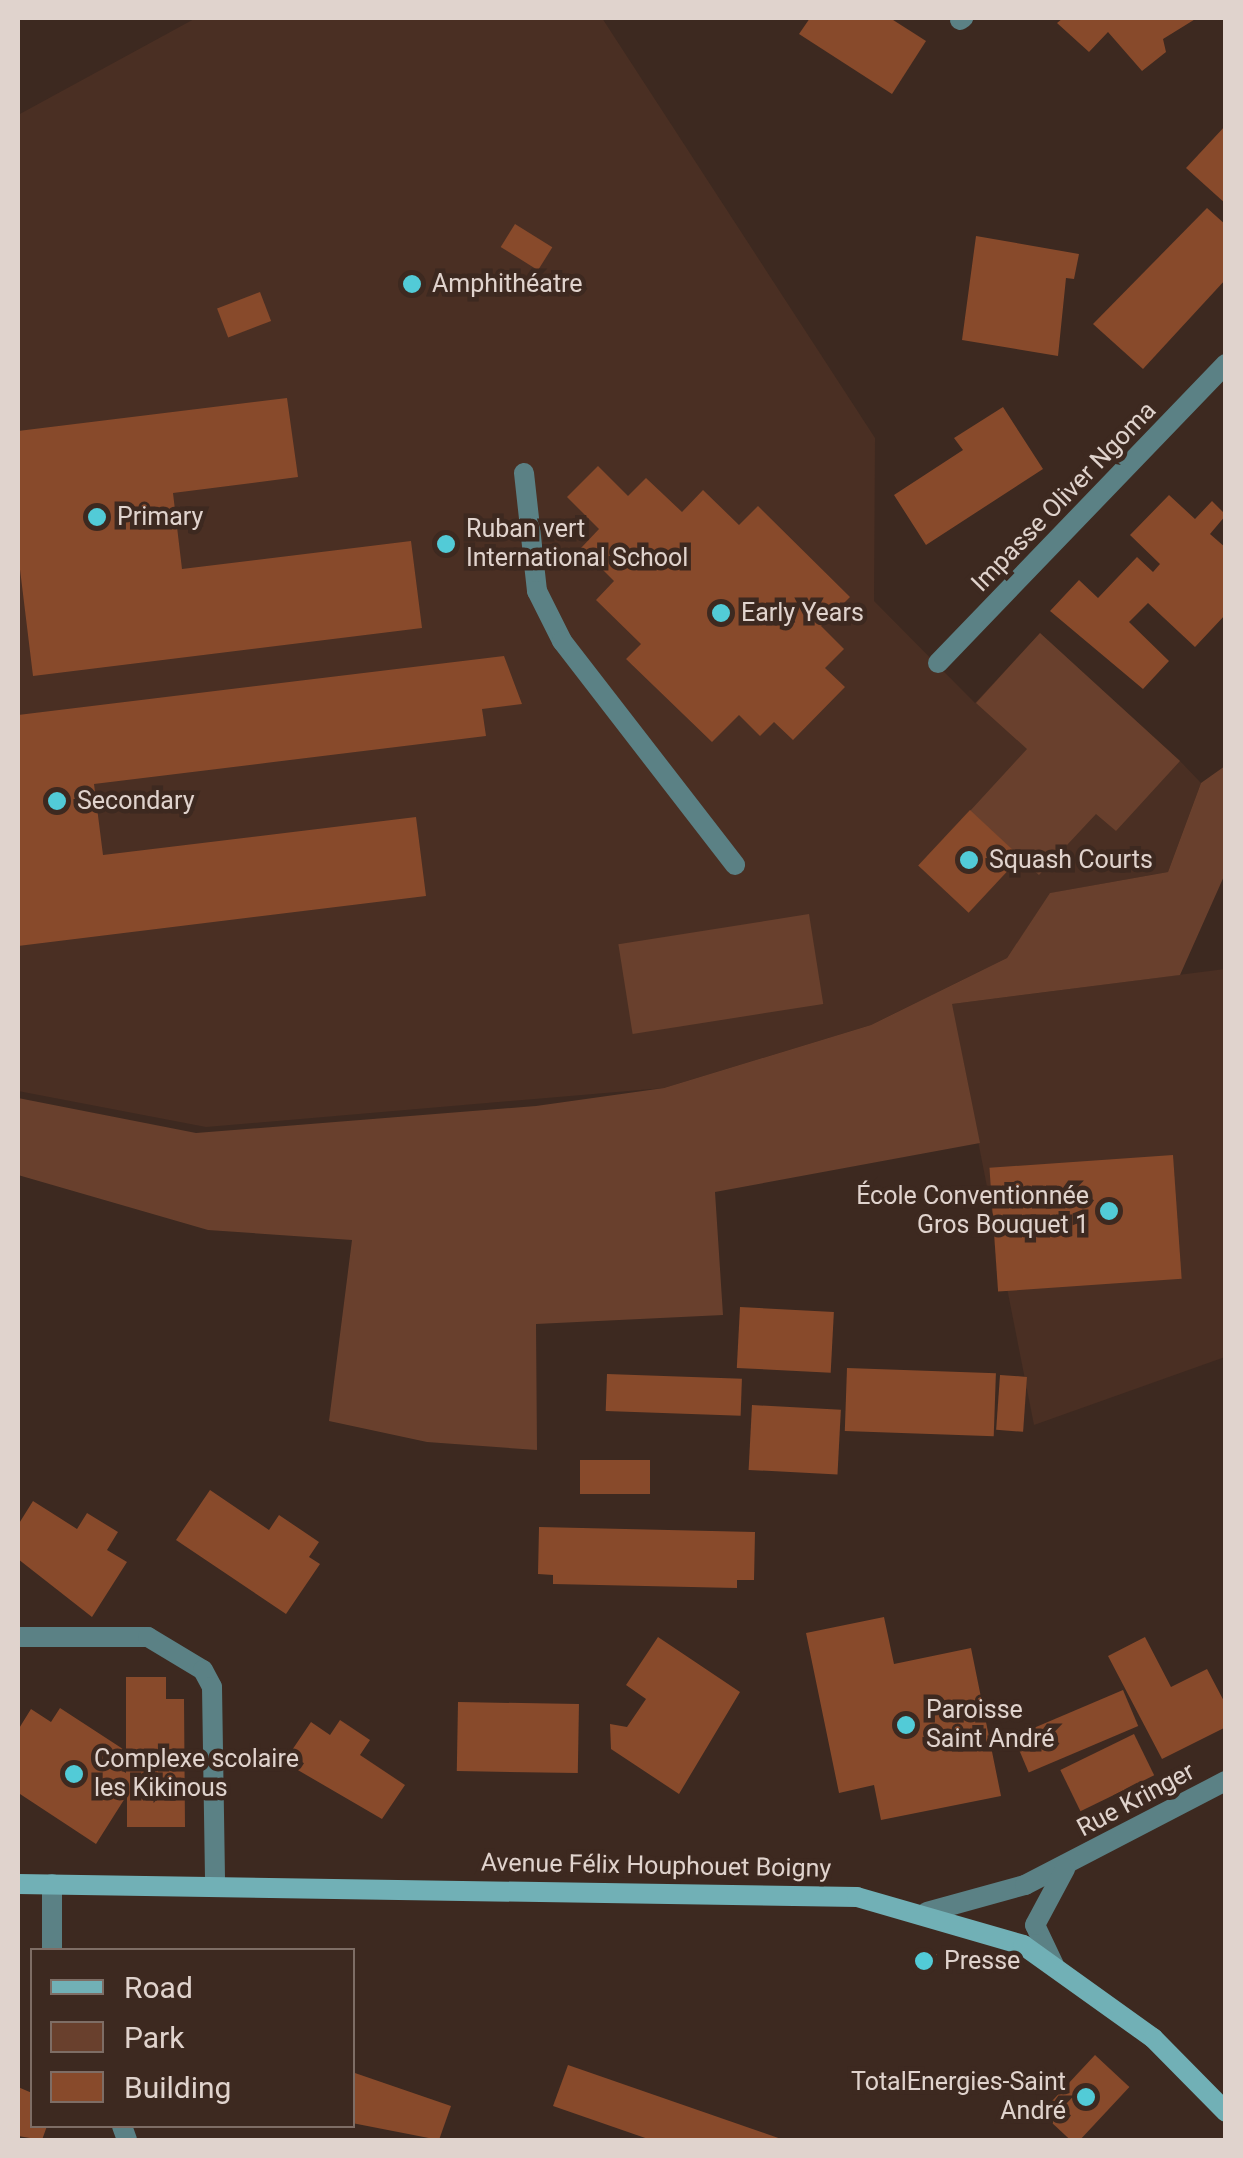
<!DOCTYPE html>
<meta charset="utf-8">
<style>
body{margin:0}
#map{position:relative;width:1243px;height:2158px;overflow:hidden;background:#3d2920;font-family:Roboto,sans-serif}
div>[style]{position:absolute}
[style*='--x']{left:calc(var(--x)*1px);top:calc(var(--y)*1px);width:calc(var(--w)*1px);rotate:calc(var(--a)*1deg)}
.built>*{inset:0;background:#4a2f23}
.green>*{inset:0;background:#69402d;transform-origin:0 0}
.building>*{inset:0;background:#884a2b;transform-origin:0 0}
.service>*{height:20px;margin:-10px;padding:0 10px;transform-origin:10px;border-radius:10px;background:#5b8185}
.minor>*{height:20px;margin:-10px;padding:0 10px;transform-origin:10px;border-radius:10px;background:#5b8185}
.tertiary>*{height:20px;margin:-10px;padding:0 10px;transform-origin:10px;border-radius:10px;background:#5b8185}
.secondary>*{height:20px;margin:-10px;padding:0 10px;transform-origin:10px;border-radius:10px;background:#71b0b6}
.dots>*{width:28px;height:28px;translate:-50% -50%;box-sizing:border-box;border:5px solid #3d2920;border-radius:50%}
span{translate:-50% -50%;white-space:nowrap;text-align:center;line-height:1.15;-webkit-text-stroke:9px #3d2920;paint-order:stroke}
.poi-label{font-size:25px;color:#e0d3cd}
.left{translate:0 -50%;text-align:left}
.right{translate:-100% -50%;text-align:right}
.street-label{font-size:25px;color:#e0d3cd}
.frame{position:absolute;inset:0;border:20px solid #e0d3cd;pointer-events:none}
.legend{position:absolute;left:30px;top:1948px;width:325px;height:180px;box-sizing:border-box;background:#3d2920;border:2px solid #7e6d65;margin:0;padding:12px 18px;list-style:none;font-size:30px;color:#e0d3cd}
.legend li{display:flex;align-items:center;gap:20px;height:50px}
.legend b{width:50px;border:2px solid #7e6d65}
</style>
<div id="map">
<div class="built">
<i style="clip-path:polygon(196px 18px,602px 18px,875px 438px,874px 601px,975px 703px,1040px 633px,1180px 761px,1201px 783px,1168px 872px,1051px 893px,1007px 958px,871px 1025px,664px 1088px,206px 1127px,18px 1091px,18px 115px)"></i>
<i style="clip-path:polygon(1225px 969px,1225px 1357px,1034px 1425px,951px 1004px)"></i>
</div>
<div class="green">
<i style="clip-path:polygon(1040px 633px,1180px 761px,1116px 831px,1096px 814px,1039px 875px,970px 811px,1027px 749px,976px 703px)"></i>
<i style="clip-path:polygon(1225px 766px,1225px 874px,1180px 975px,952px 1004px,980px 1143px,715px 1192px,723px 1315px,536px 1324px,537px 1450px,427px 1442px,329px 1421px,352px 1240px,208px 1230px,18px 1175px,18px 1098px,196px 1133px,536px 1106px,664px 1088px,871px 1025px,1007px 958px,1050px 893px,1168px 872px,1201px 783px)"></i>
<i style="left:809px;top:914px;width:91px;height:193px;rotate:81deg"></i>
</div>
<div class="building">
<i style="clip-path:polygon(810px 18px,890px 18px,926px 41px,892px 94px,799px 34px)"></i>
<i style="clip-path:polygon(1063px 18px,1197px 18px,1163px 39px,1166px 52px,1142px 71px,1108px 32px,1089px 52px,1057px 23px)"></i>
<i style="clip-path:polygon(1226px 125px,1226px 204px,1186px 168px)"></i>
<i style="clip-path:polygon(1207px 208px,1226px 225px,1226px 279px,1143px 369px,1093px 324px)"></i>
<i style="left:515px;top:224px;width:44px;height:27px;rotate:32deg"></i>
<i style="clip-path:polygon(976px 236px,1079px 254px,1074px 279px,1066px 278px,1058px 356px,962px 340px)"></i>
<i style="left:260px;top:292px;width:31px;height:46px;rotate:69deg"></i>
<i style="clip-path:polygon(287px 398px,298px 477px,173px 493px,182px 569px,411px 541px,422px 628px,33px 676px,18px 553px,18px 431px)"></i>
<i style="clip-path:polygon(1003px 407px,1043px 469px,926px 545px,894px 495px,963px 450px,954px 438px)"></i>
<i style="clip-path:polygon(598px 466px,628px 496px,646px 478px,682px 512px,703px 490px,739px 525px,758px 506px,850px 597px,821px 626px,844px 649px,825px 668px,845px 687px,793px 740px,774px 722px,760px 736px,739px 715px,712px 742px,626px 659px,641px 644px,596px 600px,614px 581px,581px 548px,599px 529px,567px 497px)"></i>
<i style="clip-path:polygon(1169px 495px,1195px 519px,1212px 501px,1226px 515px,1210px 534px,1226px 548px,1226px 614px,1195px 647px,1148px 603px,1129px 622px,1169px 661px,1143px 689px,1050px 611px,1079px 580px,1098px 598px,1137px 557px,1153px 572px,1160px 564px,1130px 535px)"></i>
<i style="clip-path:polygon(504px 656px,522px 704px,482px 709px,486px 736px,94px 784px,103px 855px,416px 817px,426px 896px,18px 946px,18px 715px)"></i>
<i style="left:970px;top:810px;width:69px;height:76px;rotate:43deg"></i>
<i style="left:1173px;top:1155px;width:124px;height:184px;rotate:86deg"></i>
<i style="left:740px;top:1307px;width:94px;height:61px;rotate:3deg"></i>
<i style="left:847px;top:1368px;width:149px;height:63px;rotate:2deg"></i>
<i style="left:607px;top:1374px;width:135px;height:37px;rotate:2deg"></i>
<i style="left:1000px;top:1375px;width:27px;height:55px;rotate:4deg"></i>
<i style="left:752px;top:1405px;width:89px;height:65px;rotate:3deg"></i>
<i style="left:580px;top:1460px;width:70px;height:34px"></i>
<i style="clip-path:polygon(210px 1490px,269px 1530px,279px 1515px,319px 1542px,309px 1557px,320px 1564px,286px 1614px,176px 1540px)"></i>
<i style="clip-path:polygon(33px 1501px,77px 1529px,87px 1513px,118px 1532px,107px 1550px,127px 1562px,92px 1617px,18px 1559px,18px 1525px)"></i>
<i style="clip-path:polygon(539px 1527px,755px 1532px,754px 1580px,737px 1580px,737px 1588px,553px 1584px,553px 1575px,538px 1574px)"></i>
<i style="clip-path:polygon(884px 1617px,894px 1664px,971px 1648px,1001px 1796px,881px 1820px,874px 1785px,839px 1793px,806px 1633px)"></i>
<i style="clip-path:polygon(658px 1637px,740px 1692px,679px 1794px,611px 1749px,610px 1724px,627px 1727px,646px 1699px,626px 1685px)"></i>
<i style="clip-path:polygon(1145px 1637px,1171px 1687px,1207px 1669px,1226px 1705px,1226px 1727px,1162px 1759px,1108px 1656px)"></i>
<i style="clip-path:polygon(126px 1677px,166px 1677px,166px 1699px,184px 1699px,185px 1827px,127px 1827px,127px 1795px,96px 1844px,20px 1794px,18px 1730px,31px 1709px,51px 1722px,60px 1708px,126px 1751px,118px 1768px,126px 1773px)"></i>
<i style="left:1123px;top:1690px;width:39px;height:119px;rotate:67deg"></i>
<i style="left:458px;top:1702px;width:121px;height:69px;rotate:1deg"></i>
<i style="clip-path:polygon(340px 1720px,370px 1740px,360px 1755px,405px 1785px,382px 1819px,284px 1762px,311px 1722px,330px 1735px)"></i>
<i style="left:1134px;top:1734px;width:46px;height:82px;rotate:64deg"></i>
<i style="left:913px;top:1952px;width:24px;height:15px;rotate:5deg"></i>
<i style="left:1095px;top:2055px;width:47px;height:79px;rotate:43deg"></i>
<i style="clip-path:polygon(568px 2065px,784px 2140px,651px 2140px,553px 2106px)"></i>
<i style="clip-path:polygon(352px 2072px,451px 2106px,439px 2140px,352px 2123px)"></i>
<i style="clip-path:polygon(18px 2087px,32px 2093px,32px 2126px,47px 2126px,42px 2140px,18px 2136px)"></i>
</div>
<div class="service">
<i style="--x:524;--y:473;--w:119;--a:83.7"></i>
<i style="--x:537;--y:591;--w:56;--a:63.4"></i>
<i style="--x:562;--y:641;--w:283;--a:52.3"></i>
</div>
<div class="minor">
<i style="--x:960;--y:20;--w:4;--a:-34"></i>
<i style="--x:938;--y:663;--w:415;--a:-46.1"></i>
<i style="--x:18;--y:1637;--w:130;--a:0"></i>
<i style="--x:148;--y:1637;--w:64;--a:31"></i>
<i style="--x:203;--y:1670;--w:19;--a:62"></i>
<i style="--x:212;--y:1687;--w:195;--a:89.1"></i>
<i style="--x:52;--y:1950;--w:66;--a:-90"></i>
<i style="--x:122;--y:2126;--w:15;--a:70"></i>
</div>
<div class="tertiary">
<i style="--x:927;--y:1912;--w:102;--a:-15.4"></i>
<i style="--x:1025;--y:1885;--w:226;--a:-27.4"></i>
<i style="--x:1054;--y:1965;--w:44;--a:-115.4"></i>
<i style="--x:1035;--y:1925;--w:64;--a:-61.8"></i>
</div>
<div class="secondary">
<i style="--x:18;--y:1884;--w:839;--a:0.89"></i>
<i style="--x:857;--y:1897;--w:173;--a:16.1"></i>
<i style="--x:1023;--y:1945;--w:160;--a:35.6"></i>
<i style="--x:1153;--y:2038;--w:104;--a:45.4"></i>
</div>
<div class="dots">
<i style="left:412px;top:284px;background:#52cbd7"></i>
<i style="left:97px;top:517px;background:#52cbd7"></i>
<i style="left:446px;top:544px;background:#52cbd7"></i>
<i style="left:721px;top:613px;background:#52cbd7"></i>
<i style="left:57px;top:801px;background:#52cbd7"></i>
<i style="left:969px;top:860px;background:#52cbd7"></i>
<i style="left:1109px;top:1211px;background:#52cbd7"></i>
<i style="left:906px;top:1725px;background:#52cbd7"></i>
<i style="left:74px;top:1774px;background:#52cbd7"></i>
<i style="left:924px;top:1961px;background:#52cbd7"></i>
<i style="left:1086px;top:2097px;background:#52cbd7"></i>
</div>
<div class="poi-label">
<span class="left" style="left:432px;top:284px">Amphithéatre</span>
<span class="left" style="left:117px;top:517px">Primary</span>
<span class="left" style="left:466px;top:544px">Ruban vert<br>International School</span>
<span class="left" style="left:741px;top:613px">Early Years</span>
<span class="left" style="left:77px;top:801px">Secondary</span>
<span class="left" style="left:989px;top:860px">Squash Courts</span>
<span class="right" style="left:1089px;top:1211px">École Conventionnée<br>Gros Bouquet 1</span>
<span class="left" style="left:926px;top:1725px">Paroisse<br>Saint André</span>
<span class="left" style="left:94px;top:1774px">Complexe scolaire<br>les Kikinous</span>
<span class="left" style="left:944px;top:1961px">Presse</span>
<span class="right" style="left:1066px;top:2097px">TotalEnergies-Saint<br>André</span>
</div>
<div class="street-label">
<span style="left:1064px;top:497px;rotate:-46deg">Impasse Oliver Ngoma</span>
<span style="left:1136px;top:1800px;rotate:-28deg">Rue Kringer</span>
<span style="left:656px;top:1866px;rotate:1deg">Avenue Félix Houphouet Boigny</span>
</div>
<div class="frame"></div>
<ul class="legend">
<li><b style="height:12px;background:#71b0b6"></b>Road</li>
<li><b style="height:28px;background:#69402d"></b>Park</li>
<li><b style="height:28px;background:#884a2b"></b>Building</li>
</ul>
</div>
